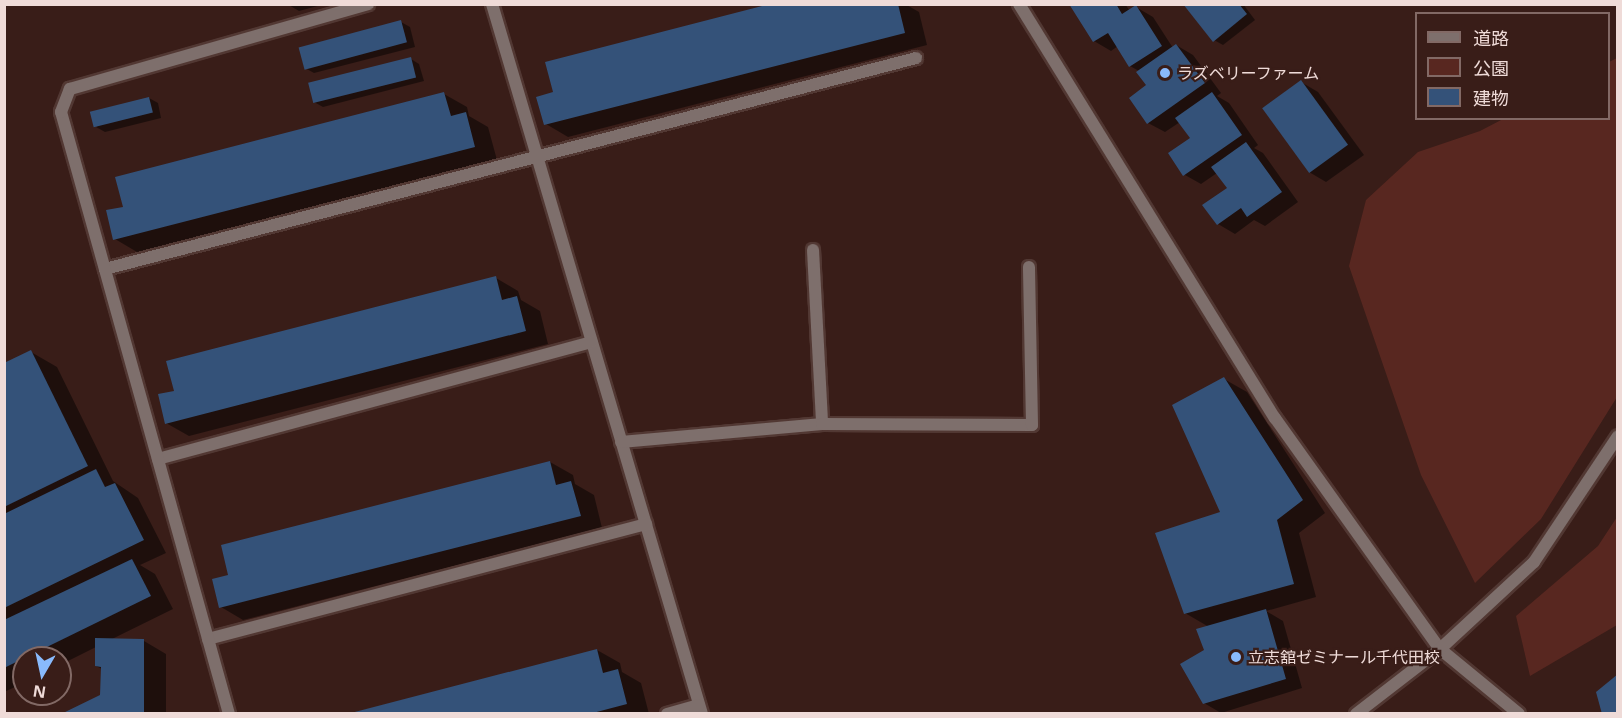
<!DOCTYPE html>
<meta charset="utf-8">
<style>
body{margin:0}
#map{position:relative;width:1622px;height:718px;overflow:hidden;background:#391d18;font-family:"Open Sans","Noto Sans JP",sans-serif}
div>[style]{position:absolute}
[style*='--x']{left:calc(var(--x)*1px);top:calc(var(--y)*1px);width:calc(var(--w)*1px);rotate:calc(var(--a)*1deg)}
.green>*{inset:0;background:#582720}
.shadow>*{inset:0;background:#0007}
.building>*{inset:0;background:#345279;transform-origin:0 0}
.roads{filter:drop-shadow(2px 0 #523833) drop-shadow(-2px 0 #523833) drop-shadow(0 2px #523833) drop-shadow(0 -2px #523833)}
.minor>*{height:12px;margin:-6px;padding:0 6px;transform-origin:6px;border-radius:6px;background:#7e6f6c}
.tertiary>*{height:12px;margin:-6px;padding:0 6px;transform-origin:6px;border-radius:6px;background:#7e6f6c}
.dots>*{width:16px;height:16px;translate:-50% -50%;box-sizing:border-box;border:3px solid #391d18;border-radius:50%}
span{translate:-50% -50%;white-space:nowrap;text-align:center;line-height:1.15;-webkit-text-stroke:4.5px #391d18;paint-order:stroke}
.poi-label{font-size:16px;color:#efdbd8}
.left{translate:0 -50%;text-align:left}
.frame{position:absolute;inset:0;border:6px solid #efdbd8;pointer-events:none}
.legend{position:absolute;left:1415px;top:12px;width:195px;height:108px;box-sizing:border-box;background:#391d18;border:2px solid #826965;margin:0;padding:8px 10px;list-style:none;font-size:18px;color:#efdbd8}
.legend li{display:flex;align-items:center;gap:12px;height:30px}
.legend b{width:30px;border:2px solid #826965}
.north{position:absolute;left:12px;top:646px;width:60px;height:60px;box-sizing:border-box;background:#391d18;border:2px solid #826965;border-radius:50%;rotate:189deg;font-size:16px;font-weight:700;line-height:24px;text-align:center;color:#efdbd8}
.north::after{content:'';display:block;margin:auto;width:21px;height:27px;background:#89bafc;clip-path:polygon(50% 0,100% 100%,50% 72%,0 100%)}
</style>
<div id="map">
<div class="green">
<i style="clip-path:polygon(1617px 58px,1617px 397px,1541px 519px,1475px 583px,1421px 475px,1349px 266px,1366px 200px,1418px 152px,1480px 131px,1503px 119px,1608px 118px,1609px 62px)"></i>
<i style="clip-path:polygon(1617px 517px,1617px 625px,1530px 676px,1516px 616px,1598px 546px)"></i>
</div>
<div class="shadow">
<i style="clip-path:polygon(287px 4px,325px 4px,299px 11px)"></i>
<i style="clip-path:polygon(776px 4px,905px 4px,919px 12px,927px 45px,568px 137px,546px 124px,555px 93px)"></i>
<i style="clip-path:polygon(1073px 4px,1125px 4px,1130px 11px,1136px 7px,1153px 17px,1173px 48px,1176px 45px,1193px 55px,1221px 93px,1217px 96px,1229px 103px,1258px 145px,1254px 148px,1263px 153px,1298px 202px,1265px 226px,1254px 220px,1235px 234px,1218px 224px,1229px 189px,1217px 173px,1201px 184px,1185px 175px,1192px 138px,1180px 122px,1165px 132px,1148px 123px,1148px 86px,1139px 71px,1130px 66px,1118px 46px,1111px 51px,1094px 41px)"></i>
<i style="clip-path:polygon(1184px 4px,1243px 4px,1255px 20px,1223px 45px,1214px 40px)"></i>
<i style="clip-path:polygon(401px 22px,410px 27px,415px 47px,314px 73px,305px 68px)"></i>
<i style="clip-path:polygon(411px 59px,419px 64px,424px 81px,323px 107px,314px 102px)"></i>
<i style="clip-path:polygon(1301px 82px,1318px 92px,1364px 155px,1326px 182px,1309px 172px)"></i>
<i style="clip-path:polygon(444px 94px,467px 107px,469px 116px,488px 127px,497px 160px,137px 252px,115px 239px,124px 208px)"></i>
<i style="clip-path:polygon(149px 98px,158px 103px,161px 118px,105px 132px,96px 127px)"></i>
<i style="clip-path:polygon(496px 278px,518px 291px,521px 300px,540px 311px,548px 344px,189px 436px,166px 423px)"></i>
<i style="clip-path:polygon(31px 352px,57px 367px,113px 481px,138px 498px,166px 553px,140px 565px,155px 574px,173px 609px,110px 640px,144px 641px,166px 654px,166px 714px,64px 714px,102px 696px,102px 669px,96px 666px,96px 647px,60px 665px,60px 658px,24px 658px,24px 683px,4px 692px,4px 365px)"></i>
<i style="clip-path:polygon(1224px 379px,1247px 392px,1325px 513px,1299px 533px,1316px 597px,1266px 611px,1283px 621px,1302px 688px,1221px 713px,1204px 703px,1209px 627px,1185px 613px,1222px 513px)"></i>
<i style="clip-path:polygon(550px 462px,573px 475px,575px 484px,594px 495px,602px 528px,243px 620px,221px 607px,230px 576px)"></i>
<i style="clip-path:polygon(597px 650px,620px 663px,622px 672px,641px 683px,649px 714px,349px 714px)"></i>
</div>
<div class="building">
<i style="clip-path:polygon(770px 4px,898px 4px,905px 33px,544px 125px,536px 97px,553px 92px,545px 62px)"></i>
<i style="clip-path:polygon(1069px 4px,1116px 4px,1122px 14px,1136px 5px,1162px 46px,1129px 67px,1108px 33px,1093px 42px)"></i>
<i style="clip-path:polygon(1183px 4px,1239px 4px,1247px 14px,1213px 42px)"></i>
<i style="left:401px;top:20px;width:23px;height:106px;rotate:75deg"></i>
<i style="clip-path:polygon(1176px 44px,1205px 83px,1147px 124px,1129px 98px,1146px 85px,1136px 72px)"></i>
<i style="left:411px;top:57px;width:21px;height:106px;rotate:76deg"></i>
<i style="left:1301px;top:80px;width:80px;height:48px;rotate:54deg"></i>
<i style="clip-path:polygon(444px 92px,451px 116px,466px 112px,475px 147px,113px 240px,106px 210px,123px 207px,115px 177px)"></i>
<i style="clip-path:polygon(1212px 92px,1242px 135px,1183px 176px,1168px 153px,1190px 138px,1175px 118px)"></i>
<i style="left:149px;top:97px;width:16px;height:61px;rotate:76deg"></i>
<i style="clip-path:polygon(1246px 142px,1282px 192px,1247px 217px,1241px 208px,1217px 225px,1202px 205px,1227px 188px,1211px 167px)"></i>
<i style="clip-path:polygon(496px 276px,502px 300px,517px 296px,526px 331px,165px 424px,158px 394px,174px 391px,166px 361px)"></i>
<i style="clip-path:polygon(31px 350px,88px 466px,4px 507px,4px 363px)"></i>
<i style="clip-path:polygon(1224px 377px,1303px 500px,1277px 520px,1294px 584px,1184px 614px,1155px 533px,1220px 512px,1172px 405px)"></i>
<i style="clip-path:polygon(550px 461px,556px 485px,571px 481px,581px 516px,219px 608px,212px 579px,228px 575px,221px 545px)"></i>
<i style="clip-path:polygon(96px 469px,105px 487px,115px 483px,144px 540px,4px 608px,4px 514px)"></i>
<i style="clip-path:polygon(132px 559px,151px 596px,4px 668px,4px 620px)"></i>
<i style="clip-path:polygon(1266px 609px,1286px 679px,1203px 704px,1180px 664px,1204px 650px,1196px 629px)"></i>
<i style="clip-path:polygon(95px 638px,144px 639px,144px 714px,61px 714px,100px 695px,101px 667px,95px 666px)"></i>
<i style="clip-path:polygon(597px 649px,603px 673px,618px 669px,627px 704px,589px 714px,347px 714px)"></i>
<i style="clip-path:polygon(1618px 674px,1618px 714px,1602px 714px,1596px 692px)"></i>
</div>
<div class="roads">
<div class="minor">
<i style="--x:492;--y:4;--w:740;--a:73.52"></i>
<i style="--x:813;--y:250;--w:174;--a:87"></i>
<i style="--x:105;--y:269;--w:838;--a:-14.58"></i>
<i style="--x:621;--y:442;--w:202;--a:-5.1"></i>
<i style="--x:822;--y:424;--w:210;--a:0.3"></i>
<i style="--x:1032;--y:425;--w:158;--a:-91.1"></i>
<i style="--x:158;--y:459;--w:449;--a:-15.1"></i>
<i style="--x:208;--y:639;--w:453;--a:-14.7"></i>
<i style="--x:229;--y:714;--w:625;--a:-105.59"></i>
<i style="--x:61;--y:112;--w:25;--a:-69"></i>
<i style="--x:70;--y:89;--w:310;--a:-15.9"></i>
<i style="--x:667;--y:714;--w:33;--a:-16"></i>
</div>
<div class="tertiary">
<i style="--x:1019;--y:4;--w:487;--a:58.3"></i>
<i style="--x:1275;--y:418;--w:284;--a:54.5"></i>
<i style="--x:1440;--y:649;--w:102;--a:39.4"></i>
<i style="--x:1356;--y:714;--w:106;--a:-37.7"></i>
<i style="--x:1440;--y:649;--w:128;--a:-42.8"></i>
<i style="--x:1534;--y:562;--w:151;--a:-56.3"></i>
</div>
</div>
<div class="dots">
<i style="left:1165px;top:73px;background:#89bafc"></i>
<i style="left:1236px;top:657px;background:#89bafc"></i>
</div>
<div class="poi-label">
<span class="left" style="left:1177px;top:73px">ラズベリーファーム</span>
<span class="left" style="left:1248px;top:657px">立志舘ゼミナール千代田校</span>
</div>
<div class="frame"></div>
<ul class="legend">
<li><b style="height:8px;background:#7e6f6c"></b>道路</li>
<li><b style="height:16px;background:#582720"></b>公園</li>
<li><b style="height:16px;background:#345279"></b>建物</li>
</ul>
<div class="north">N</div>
</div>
